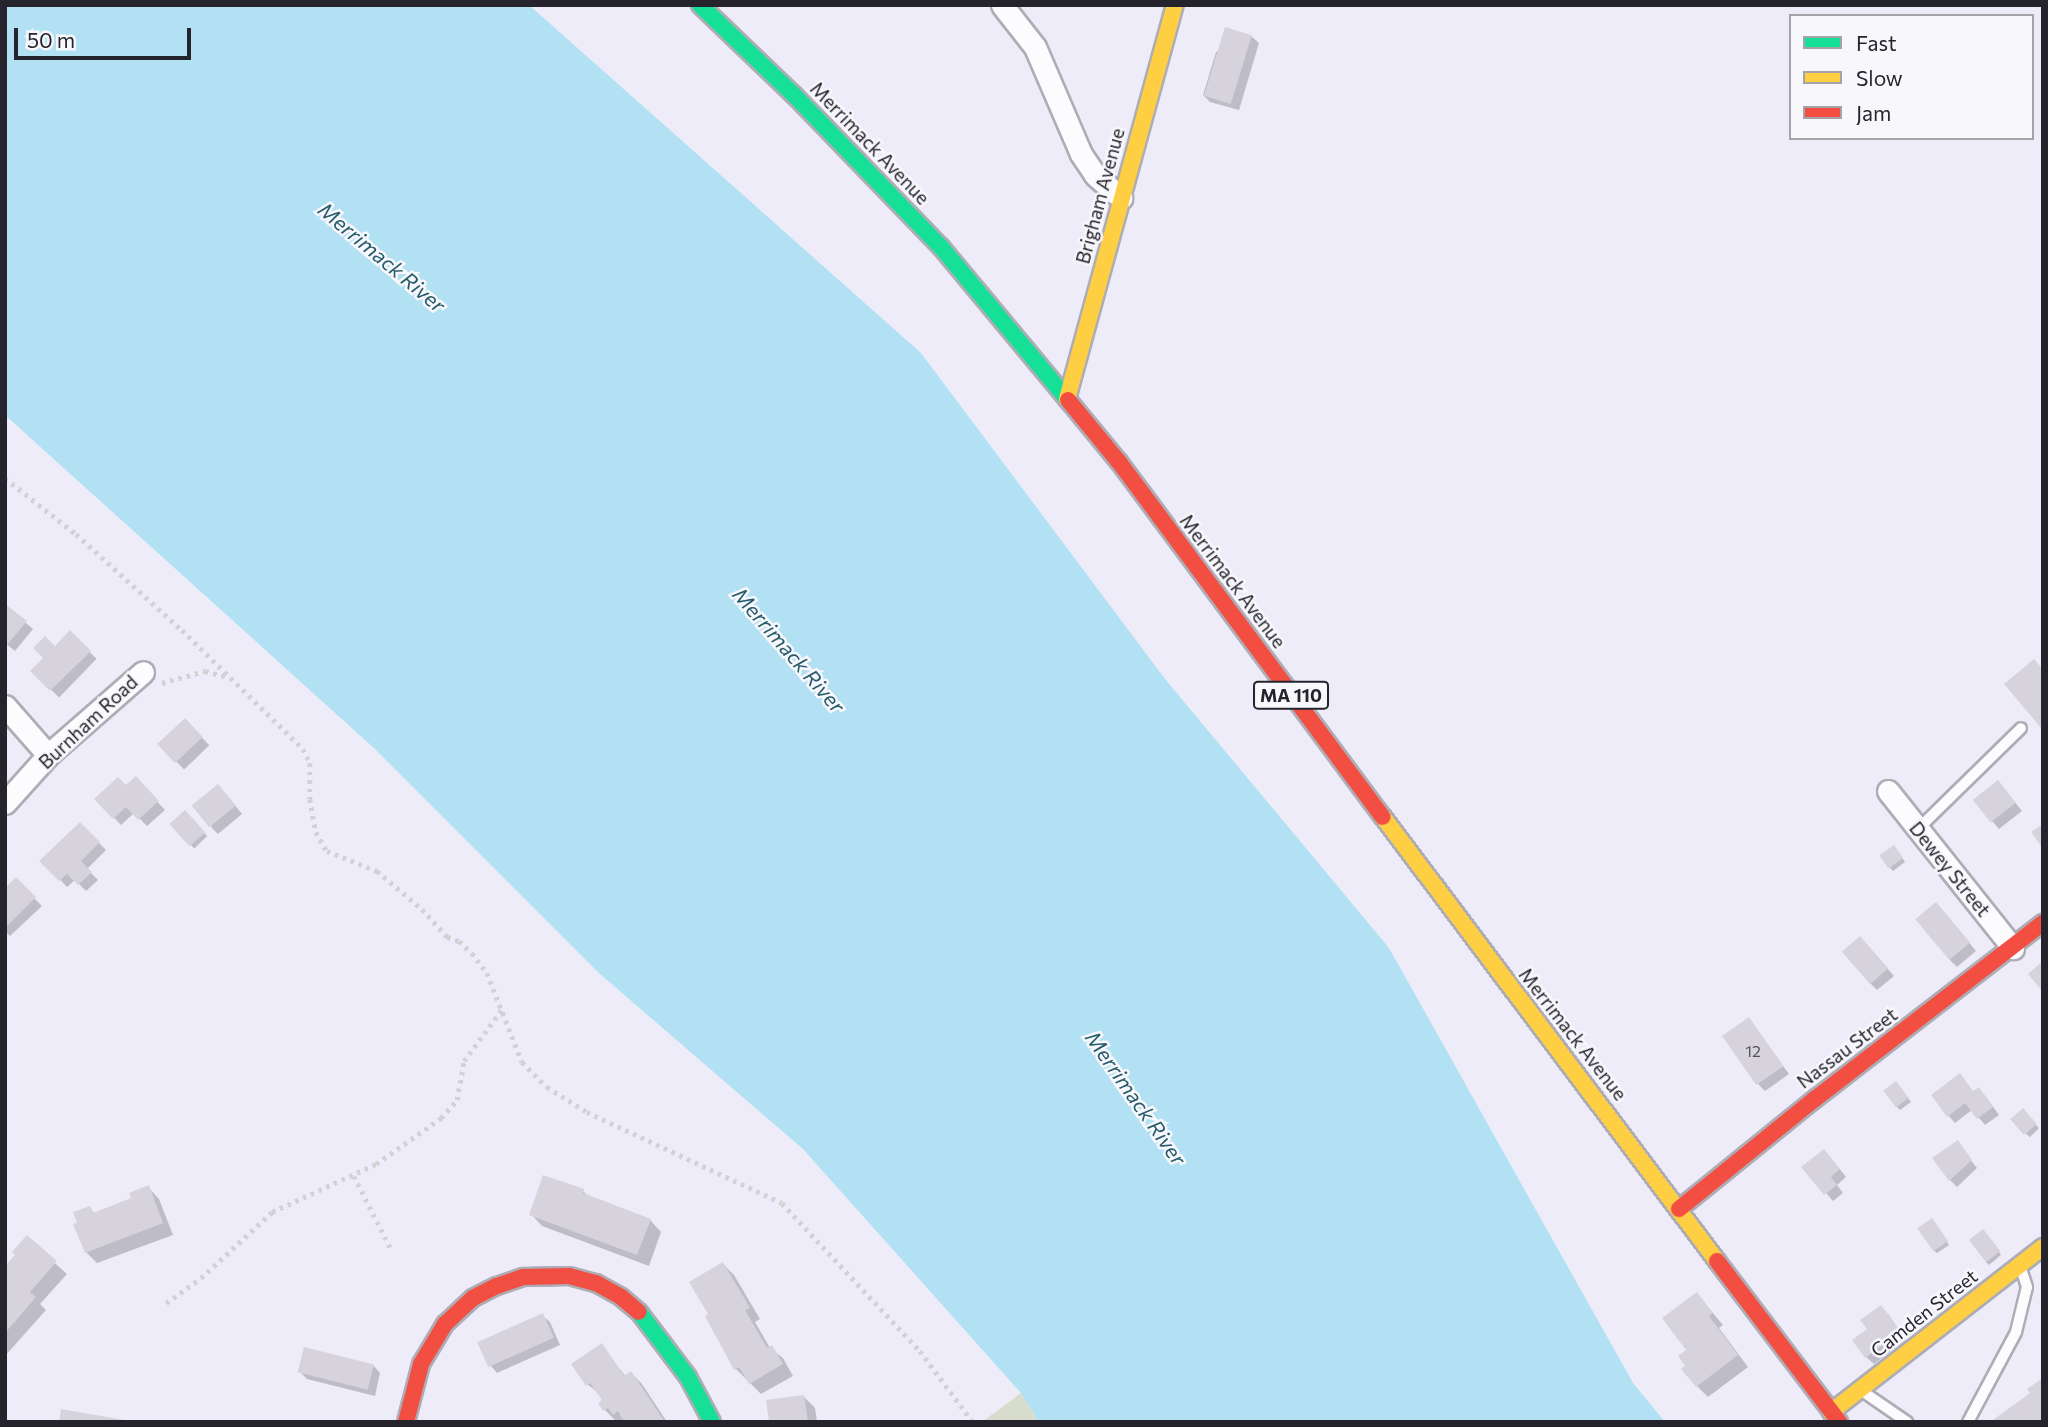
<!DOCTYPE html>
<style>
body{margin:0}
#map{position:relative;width:2048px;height:1427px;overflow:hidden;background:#eeecf8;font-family:Commissioner,sans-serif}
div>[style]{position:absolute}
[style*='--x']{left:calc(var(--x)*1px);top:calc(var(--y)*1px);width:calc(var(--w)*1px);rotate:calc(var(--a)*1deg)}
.green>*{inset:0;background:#d7dccc}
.water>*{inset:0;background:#b2e1f4}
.shadow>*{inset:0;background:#0003;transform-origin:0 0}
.building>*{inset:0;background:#d7d3dd;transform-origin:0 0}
.path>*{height:4.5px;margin-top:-2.25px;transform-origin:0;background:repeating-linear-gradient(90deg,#d2d2d5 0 3.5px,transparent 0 8.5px)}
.roads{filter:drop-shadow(2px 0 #aeadb6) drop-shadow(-2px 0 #aeadb6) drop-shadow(0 2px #aeadb6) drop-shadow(0 -2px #aeadb6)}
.lane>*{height:10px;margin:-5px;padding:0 5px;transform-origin:5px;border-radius:5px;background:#fcfcfe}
.street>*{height:21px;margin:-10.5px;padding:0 10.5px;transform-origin:10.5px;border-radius:10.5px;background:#fcfcfe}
.fast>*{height:16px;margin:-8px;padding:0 8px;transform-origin:8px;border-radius:8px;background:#16e098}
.slow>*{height:16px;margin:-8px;padding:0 8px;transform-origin:8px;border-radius:8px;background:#ffcf43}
.jam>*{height:16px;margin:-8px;padding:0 8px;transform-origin:8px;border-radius:8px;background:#f24e42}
span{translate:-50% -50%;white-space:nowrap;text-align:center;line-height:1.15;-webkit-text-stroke:5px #f8f7fc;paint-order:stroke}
.number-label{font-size:16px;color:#53525a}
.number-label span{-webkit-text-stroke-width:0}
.shield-label span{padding:2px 5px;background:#f8f7fc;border:2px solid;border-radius:5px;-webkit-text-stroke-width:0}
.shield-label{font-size:18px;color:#25242c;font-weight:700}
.street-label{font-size:19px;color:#25242c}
.water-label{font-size:21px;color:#255c6c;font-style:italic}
.frame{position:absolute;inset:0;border:7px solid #25242c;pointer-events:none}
.legend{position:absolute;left:1789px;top:14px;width:245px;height:126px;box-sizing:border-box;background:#f8f7fc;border:2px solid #a4a3a9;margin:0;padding:9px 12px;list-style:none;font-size:21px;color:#25242c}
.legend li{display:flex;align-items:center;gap:14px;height:35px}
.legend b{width:35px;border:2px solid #a4a3a9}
.scale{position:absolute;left:14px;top:28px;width:177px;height:32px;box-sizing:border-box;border:4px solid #25242c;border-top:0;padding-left:9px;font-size:21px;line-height:24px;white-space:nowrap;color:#25242c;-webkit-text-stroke:5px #f8f7fc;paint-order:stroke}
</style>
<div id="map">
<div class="green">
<i style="clip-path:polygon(1021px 1393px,1039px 1422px,982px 1422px)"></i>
</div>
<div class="water">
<i style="clip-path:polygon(5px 5px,529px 5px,921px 353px,1165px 679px,1389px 948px,1633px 1383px,1665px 1422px,1039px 1422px,1021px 1393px,803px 1149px,600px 974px,375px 749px,5px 415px)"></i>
</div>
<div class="shadow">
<i style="clip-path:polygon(1251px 36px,1259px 43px,1239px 110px,1210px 102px,1203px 95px,1216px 52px)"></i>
<i style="clip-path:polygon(25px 622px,33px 629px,15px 651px,5px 643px)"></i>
<i style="left:70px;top:633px;width:37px;height:54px;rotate:44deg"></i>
<i style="left:185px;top:720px;width:35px;height:35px;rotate:46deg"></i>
<i style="clip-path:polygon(136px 779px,165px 810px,147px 826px,134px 813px,121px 825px,97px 799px,126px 788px)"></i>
<i style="clip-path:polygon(2005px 790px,2022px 811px,1999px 829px,1992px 821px)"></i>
<i style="clip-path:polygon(225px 793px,242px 814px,218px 834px,211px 827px)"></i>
<i style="left:185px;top:813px;width:32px;height:18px;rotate:46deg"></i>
<i style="clip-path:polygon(80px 824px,106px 850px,87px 869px,98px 880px,86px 891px,75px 880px,67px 887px,42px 861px)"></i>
<i style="clip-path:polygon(1897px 850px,1905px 862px,1893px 871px,1890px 868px)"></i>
<i style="clip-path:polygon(16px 880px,42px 906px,10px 936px,5px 931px,5px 891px)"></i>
<i style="clip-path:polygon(1943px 911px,1976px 951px,1957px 967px,1950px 960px)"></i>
<i style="clip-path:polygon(1867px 946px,1894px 976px,1877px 990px,1870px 983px)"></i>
<i style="clip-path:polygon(1749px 1019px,1789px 1074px,1765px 1091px,1758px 1084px)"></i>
<i style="clip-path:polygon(1960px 1076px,1974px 1093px,1986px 1097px,1999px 1115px,1985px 1125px,1972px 1110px,1955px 1123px,1948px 1115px)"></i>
<i style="clip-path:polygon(1899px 1087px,1911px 1102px,1900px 1110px,1897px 1107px)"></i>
<i style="left:2022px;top:1111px;width:24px;height:13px;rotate:45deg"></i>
<i style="clip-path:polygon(1957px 1142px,1977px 1168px,1957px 1187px,1950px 1180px)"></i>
<i style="clip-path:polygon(1831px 1158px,1846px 1177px,1837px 1185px,1843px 1193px,1833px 1201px,1804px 1168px)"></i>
<i style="clip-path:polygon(148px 1187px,159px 1199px,173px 1235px,97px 1263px,86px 1252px,90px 1208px,95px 1214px,133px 1199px)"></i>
<i style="clip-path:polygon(583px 1191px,590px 1198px,650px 1220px,661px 1232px,649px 1266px,542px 1226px,531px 1214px)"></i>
<i style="clip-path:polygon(1935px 1223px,1949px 1245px,1937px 1253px,1933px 1250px)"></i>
<i style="clip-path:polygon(1986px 1234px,2001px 1255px,1989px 1265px,1986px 1262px)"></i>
<i style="clip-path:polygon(27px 1238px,67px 1274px,40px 1304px,46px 1310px,5px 1356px,5px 1269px)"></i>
<i style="clip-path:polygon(723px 1264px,734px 1275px,760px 1319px,755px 1322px,770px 1348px,783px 1358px,793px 1376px,761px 1394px,736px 1369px,707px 1316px,711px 1314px)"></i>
<i style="clip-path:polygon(1697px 1294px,1723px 1325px,1719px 1328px,1748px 1367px,1708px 1397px,1697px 1386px,1688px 1366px)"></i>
<i style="clip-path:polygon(1888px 1314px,1906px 1340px,1874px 1364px,1866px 1357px,1869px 1330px)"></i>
<i style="clip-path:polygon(542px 1315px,550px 1322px,560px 1345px,497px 1373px,490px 1365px)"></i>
<i style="clip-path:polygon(601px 1345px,626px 1377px,631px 1373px,642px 1384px,667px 1422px,616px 1421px,605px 1410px,600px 1394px,587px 1384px)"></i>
<i style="clip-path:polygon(373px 1365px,380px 1373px,375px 1396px,307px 1379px,300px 1372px)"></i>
<i style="clip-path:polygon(804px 1397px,815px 1408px,817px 1422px,770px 1422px)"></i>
</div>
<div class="building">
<i style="left:1225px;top:27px;width:28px;height:72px;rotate:17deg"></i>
<i style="clip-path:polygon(5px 604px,27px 621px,7px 645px,5px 644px)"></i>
<i style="clip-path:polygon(70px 630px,91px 651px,50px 691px,30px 671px,43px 658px,33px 648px,45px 636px,55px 646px)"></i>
<i style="clip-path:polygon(2034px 659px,2043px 670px,2043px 730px,2004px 684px)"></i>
<i style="left:185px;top:718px;width:26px;height:38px;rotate:47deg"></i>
<i style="clip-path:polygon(136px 776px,159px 801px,138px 820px,126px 807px,113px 819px,94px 799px,118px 777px,126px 785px)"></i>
<i style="left:1998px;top:780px;width:29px;height:32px;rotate:52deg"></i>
<i style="left:218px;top:784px;width:28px;height:34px;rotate:51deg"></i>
<i style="left:185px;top:810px;width:30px;height:21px;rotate:48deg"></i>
<i style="clip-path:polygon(80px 822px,100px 842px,81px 861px,92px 872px,78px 885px,67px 874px,59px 881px,39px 861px)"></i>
<i style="clip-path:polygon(2043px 824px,2043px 849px,2031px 832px)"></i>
<i style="left:1894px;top:845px;width:16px;height:18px;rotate:55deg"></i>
<i style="clip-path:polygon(16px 877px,36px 897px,5px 928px,5px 888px)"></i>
<i style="left:1936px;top:902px;width:53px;height:27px;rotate:50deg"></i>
<i style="left:1860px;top:936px;width:43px;height:24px;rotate:49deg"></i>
<i style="clip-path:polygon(2043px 961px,2043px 992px,2028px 974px)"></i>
<i style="left:1749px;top:1017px;width:60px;height:33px;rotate:55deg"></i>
<i style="clip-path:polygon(1960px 1073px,1973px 1091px,1979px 1087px,1993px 1107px,1977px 1119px,1965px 1103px,1947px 1117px,1931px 1095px)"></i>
<i style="left:1896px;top:1081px;width:21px;height:16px;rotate:53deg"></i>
<i style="left:2023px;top:1108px;width:21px;height:17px;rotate:49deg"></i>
<i style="clip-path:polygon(1958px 1140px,1972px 1160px,1949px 1181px,1932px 1158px)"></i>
<i style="clip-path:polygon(1824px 1149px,1840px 1169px,1831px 1177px,1837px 1185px,1824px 1195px,1801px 1167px)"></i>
<i style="clip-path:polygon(543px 1175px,584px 1189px,583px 1193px,651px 1219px,637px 1255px,529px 1215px)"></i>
<i style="clip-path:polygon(149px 1185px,163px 1223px,85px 1253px,73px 1224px,77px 1223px,73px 1212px,90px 1206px,93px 1213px,131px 1198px,129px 1193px)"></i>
<i style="left:1932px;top:1218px;width:28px;height:18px;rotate:55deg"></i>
<i style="left:1983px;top:1229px;width:28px;height:18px;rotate:52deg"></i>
<i style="clip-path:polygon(27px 1235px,57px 1261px,30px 1292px,36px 1297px,5px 1333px,5px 1266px,15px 1255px,12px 1252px)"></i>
<i style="clip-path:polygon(723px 1262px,750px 1308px,745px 1310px,767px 1348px,772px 1345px,783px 1364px,749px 1384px,739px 1367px,734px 1370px,705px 1316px,708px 1314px,689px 1282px)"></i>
<i style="clip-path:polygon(1697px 1292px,1713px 1313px,1709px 1316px,1738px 1355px,1696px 1387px,1681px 1369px,1685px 1366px,1678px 1356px,1686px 1350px,1662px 1318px)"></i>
<i style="clip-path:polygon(1881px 1305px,1901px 1332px,1865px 1358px,1852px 1340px,1867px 1329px,1860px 1320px)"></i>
<i style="left:543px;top:1313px;width:27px;height:72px;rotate:66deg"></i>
<i style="clip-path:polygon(602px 1343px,624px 1376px,631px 1371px,665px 1422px,624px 1422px,618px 1411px,613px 1415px,608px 1408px,603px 1411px,598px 1403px,602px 1400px,590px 1383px,586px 1386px,571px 1364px)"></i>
<i style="left:304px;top:1347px;width:72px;height:26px;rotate:14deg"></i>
<i style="clip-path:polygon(2043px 1378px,2043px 1422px,1990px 1422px,2030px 1393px,2027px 1389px)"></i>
<i style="clip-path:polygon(804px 1395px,808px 1422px,769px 1422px,766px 1400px)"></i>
<i style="clip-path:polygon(61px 1409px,124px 1420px,124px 1422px,59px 1422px)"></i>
</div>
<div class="path">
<i style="--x:5;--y:478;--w:90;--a:38.3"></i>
<i style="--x:76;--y:534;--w:143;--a:42.2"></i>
<i style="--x:182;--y:630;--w:170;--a:44.5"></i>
<i style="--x:303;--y:749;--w:16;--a:63"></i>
<i style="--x:310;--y:763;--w:36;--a:90"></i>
<i style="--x:310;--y:799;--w:34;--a:80"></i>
<i style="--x:316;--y:832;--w:22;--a:60"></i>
<i style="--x:327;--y:851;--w:54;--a:21.8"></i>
<i style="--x:377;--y:871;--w:59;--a:40.2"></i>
<i style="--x:422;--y:909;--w:38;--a:48"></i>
<i style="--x:447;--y:937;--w:13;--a:18"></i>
<i style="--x:459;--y:941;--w:18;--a:43"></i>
<i style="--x:472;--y:953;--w:25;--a:53"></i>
<i style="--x:487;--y:973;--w:96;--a:68.5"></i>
<i style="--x:522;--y:1062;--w:35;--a:45"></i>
<i style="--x:547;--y:1087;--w:47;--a:32"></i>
<i style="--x:587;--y:1112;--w:215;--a:25"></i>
<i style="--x:782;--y:1203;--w:202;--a:47"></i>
<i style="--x:920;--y:1351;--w:89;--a:53.3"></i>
<i style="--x:162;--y:683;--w:45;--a:-15.6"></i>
<i style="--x:205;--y:671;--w:23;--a:15"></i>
<i style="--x:354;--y:1176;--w:84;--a:63.1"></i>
<i style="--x:166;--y:1303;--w:43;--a:-35.5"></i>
<i style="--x:201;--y:1278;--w:97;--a:-42.9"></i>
<i style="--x:272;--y:1212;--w:115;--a:-24.8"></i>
<i style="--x:376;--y:1164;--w:80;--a:-35.3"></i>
<i style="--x:441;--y:1118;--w:24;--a:-48"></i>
<i style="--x:457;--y:1100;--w:40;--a:-80"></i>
<i style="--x:464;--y:1061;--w:64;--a:-53.8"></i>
</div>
<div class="roads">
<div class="lane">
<i style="--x:1918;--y:829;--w:144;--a:-44.4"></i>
<i style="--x:1862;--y:1391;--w:55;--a:34.6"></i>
<i style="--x:1968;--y:1422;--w:102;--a:-61.9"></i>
<i style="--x:2016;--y:1332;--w:46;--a:-76.3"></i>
<i style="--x:2027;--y:1287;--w:20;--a:-108"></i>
</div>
<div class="street">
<i style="--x:1002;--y:5;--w:53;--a:51.8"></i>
<i style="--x:1035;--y:47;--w:116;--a:66.7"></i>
<i style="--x:1081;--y:154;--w:25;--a:56"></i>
<i style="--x:1095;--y:175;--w:35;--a:41"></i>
<i style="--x:5;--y:706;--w:65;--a:48.7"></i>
<i style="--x:1888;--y:791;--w:201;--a:51.5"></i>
<i style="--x:5;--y:803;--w:64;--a:-48.1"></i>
<i style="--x:48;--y:755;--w:126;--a:-41.1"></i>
</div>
<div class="fast">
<i style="--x:700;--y:5;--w:130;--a:43.8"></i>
<i style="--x:794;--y:95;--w:211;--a:46"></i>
<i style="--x:941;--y:247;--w:199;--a:50.3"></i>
<i style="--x:639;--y:1312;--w:81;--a:53"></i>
<i style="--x:688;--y:1377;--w:51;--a:61.9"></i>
</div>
<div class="slow">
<i style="--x:1067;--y:399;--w:409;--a:-74.7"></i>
<i style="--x:1383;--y:817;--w:556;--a:53.05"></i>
<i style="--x:1831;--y:1412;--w:269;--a:-37.9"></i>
</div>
<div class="jam">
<i style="--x:1068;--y:400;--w:80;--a:50.6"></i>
<i style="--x:1119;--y:462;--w:442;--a:53.4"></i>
<i style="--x:1679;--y:1209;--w:175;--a:-39"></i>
<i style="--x:1815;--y:1099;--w:288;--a:-37.7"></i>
<i style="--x:1717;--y:1261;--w:202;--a:52.8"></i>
<i style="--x:406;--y:1422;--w:60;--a:-75.5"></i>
<i style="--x:421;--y:1364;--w:47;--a:-59"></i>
<i style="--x:445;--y:1324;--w:38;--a:-43"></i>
<i style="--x:473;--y:1298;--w:27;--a:-27"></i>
<i style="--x:497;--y:1286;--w:28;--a:-19"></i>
<i style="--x:523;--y:1277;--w:46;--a:-1.2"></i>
<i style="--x:569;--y:1276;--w:28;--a:15"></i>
<i style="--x:596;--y:1283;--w:29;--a:29"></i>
<i style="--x:621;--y:1297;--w:23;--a:40"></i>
</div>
</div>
<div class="number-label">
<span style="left:1753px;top:1051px">12</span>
</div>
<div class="shield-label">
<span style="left:1291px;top:695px">MA 110</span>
</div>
<div class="street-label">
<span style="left:870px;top:143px;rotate:46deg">Merrimack Avenue</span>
<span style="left:1100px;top:196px;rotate:-75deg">Brigham Avenue</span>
<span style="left:1233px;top:581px;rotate:53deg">Merrimack Avenue</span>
<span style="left:88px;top:722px;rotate:-43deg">Burnham Road</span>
<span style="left:1950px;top:869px;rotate:51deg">Dewey Street</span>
<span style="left:1573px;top:1034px;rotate:52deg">Merrimack Avenue</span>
<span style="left:1847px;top:1048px;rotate:-37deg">Nassau Street</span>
<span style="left:1924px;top:1313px;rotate:-38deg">Camden Street</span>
</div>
<div class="water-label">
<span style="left:382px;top:257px;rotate:40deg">Merrimack River</span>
<span style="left:789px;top:650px;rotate:49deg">Merrimack River</span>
<span style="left:1136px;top:1098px;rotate:55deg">Merrimack River</span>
</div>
<div class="frame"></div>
<ul class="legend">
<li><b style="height:9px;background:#16e098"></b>Fast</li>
<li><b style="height:9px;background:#ffcf43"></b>Slow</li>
<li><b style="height:9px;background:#f24e42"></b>Jam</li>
</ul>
<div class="scale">50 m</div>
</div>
